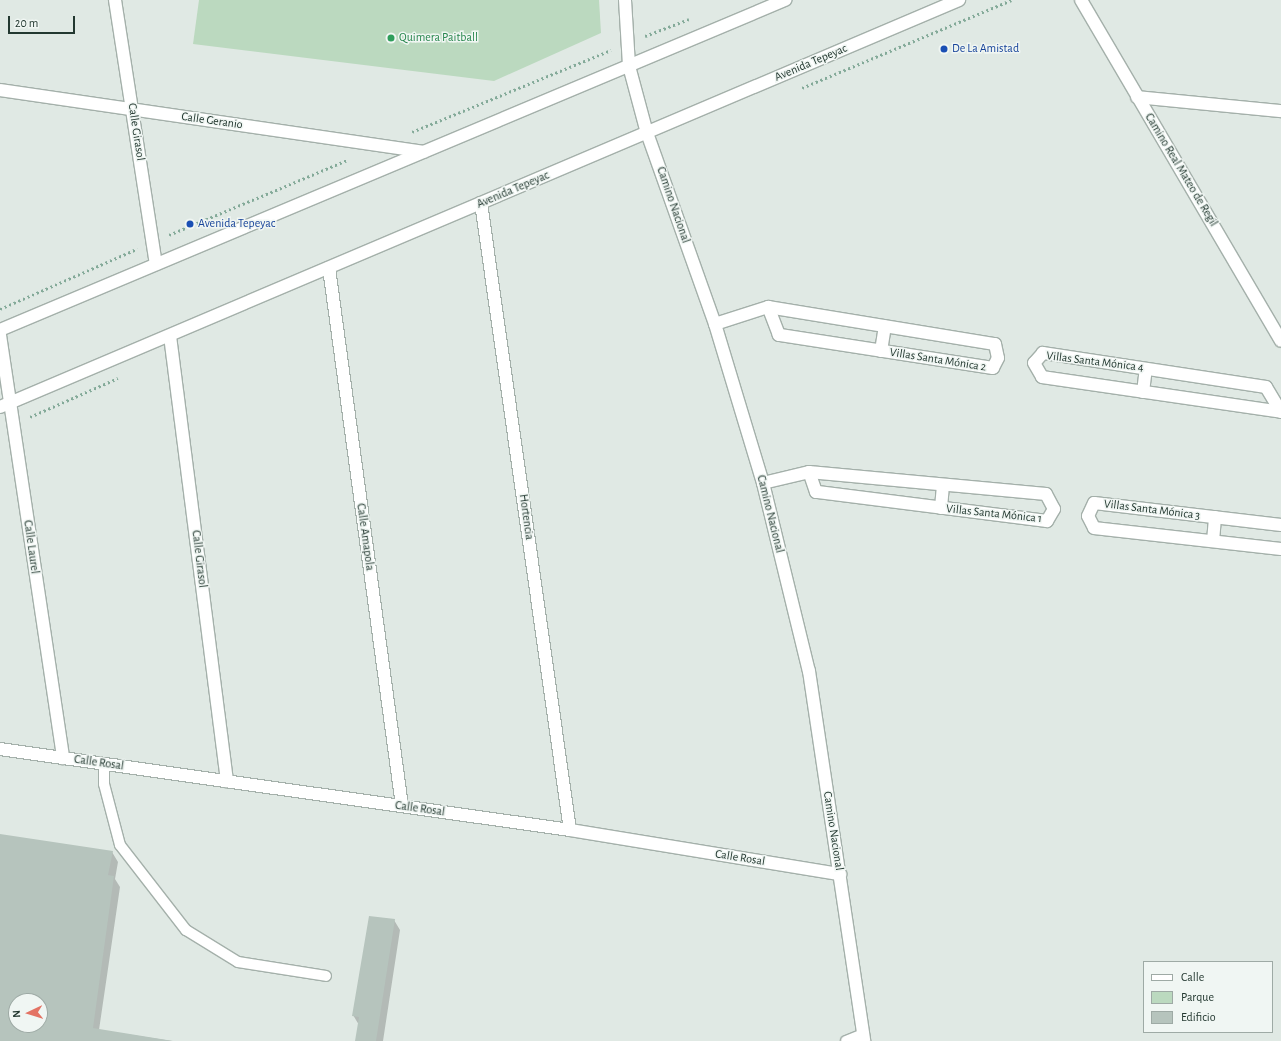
<!DOCTYPE html>
<meta charset="utf-8">
<style>
body{margin:0}
#map{position:relative;width:1281px;height:1041px;overflow:hidden;background:#e0e9e4;font-family:"Alegreya Sans",sans-serif}
div>[style]{position:absolute}
[style*='--x']{left:calc(var(--x)*1px);top:calc(var(--y)*1px);width:calc(var(--w)*1px);rotate:calc(var(--a)*1deg)}
.green>*{inset:0;background:#bbd9bf}
.shadow>*{inset:0;background:#0003}
.building>*{inset:0;background:#b6c4bd}
.path>*{height:2.5px;margin-top:-1.25px;transform-origin:0;background:repeating-linear-gradient(90deg,#84aa99 0 2px,transparent 0 5px)}
.roads{filter:drop-shadow(1px 0 #a4b0aa) drop-shadow(-1px 0 #a4b0aa) drop-shadow(0 1px #a4b0aa) drop-shadow(0 -1px #a4b0aa)}
.lane>*{height:10px;margin:-5px;padding:0 5px;transform-origin:5px;border-radius:5px;background:#fff}
.street>*{height:12px;margin:-6px;padding:0 6px;transform-origin:6px;border-radius:6px;background:#fff}
.secondary>*{height:12px;margin:-6px;padding:0 6px;transform-origin:6px;border-radius:6px;background:#fff}
.dots>*{width:11px;height:11px;translate:-50% -50%;box-sizing:border-box;border:2px solid #f0f6f3;border-radius:50%}
span{translate:-50% -50%;white-space:nowrap;text-align:center;line-height:1.15;-webkit-text-stroke:3px #f0f6f3;paint-order:stroke}
.leisure-label{font-size:12px;color:#27864d}
.left{translate:0 -50%;text-align:left}
.transit-label{font-size:12px;color:#164399}
.street-label{font-size:12px;color:#233830}
.legend{position:absolute;left:1143px;top:961px;width:130px;height:72px;box-sizing:border-box;background:#f0f6f3;border:1px solid #9eaaa5;margin:0;padding:5px 7px;list-style:none;font-size:12px;color:#233830}
.legend li{display:flex;align-items:center;gap:8px;height:20px}
.legend b{width:20px;border:1px solid #9eaaa5}
.north{position:absolute;left:8px;top:993px;width:40px;height:40px;box-sizing:border-box;background:#f0f6f3;border:1px solid #9eaaa5;border-radius:50%;rotate:266deg;font-size:11px;font-weight:700;line-height:16px;text-align:center;color:#233830}
.north::after{content:'';display:block;margin:auto;width:14px;height:18px;background:#e37364;clip-path:polygon(50% 0,100% 100%,50% 72%,0 100%)}
.scale{position:absolute;left:8px;top:16px;width:67px;height:18px;box-sizing:border-box;border:2px solid #233830;border-top:0;padding-left:5px;font-size:12px;line-height:14px;white-space:nowrap;color:#233830;-webkit-text-stroke:3px #f0f6f3;paint-order:stroke}
</style>
<div id="map">
<div class="green">
<i style="clip-path:polygon(199px 0,599px 0,601px 33px,494px 81px,193px 44px)"></i>
</div>
<div class="shadow">
<i style="clip-path:polygon(evenodd,0 835px,112px 852px,118px 862px,115px 879px,120px 887px,99px 1030px,172px 1041px,0 1041px,0 835px,16px 1001px,40px 1001px,40px 1025px,16px 1025px,16px 1001px)"></i>
<i style="clip-path:polygon(394px 920px,400px 930px,383px 1041px,356px 1041px,359px 1025px,353px 1015px)"></i>
</div>
<div class="building">
<i style="clip-path:polygon(evenodd,0 834px,113px 851px,108px 875px,114px 876px,93px 1028px,173px 1041px,0 1041px,0 834px,16px 1001px,40px 1001px,40px 1025px,16px 1025px,16px 1001px)"></i>
<i style="clip-path:polygon(369px 916px,395px 919px,376px 1041px,355px 1041px,359px 1017px,352px 1016px)"></i>
</div>
<div class="path">
<i style="--x:645;--y:36;--w:47;--a:-21.1"></i>
<i style="--x:802;--y:88;--w:227;--a:-22.8"></i>
<i style="--x:412;--y:132;--w:215;--a:-22.4"></i>
<i style="--x:169;--y:235;--w:193;--a:-22.8"></i>
<i style="--x:0;--y:309;--w:150;--a:-23.7"></i>
<i style="--x:30;--y:417;--w:96;--a:-23.9"></i>
</div>
<div class="roads">
<div class="lane">
<i style="--x:104;--y:764;--w:20;--a:90"></i>
<i style="--x:104;--y:784;--w:63;--a:75.3"></i>
<i style="--x:120;--y:845;--w:108;--a:52.2"></i>
<i style="--x:186;--y:930;--w:61;--a:31.6"></i>
<i style="--x:238;--y:962;--w:89;--a:9"></i>
<i style="--x:846;--y:1041;--w:18;--a:-22"></i>
</div>
<div class="street">
<i style="--x:115;--y:0;--w:267;--a:81.2"></i>
<i style="--x:625;--y:0;--w:66;--a:86.5"></i>
<i style="--x:629;--y:66;--w:69;--a:75"></i>
<i style="--x:647;--y:133;--w:203;--a:70.4"></i>
<i style="--x:715;--y:324;--w:166;--a:73.2"></i>
<i style="--x:763;--y:483;--w:194;--a:76.3"></i>
<i style="--x:809;--y:671;--w:374;--a:81.5"></i>
<i style="--x:0;--y:90;--w:428;--a:8.3"></i>
<i style="--x:1137;--y:97;--w:145;--a:5.6"></i>
<i style="--x:481;--y:203;--w:633;--a:81.92"></i>
<i style="--x:329;--y:268;--w:543;--a:82.27"></i>
<i style="--x:715;--y:324;--w:56;--a:-17.8"></i>
<i style="--x:768;--y:307;--w:230;--a:9.3"></i>
<i style="--x:995;--y:344;--w:14;--a:78"></i>
<i style="--x:998;--y:358;--w:11;--a:117"></i>
<i style="--x:993;--y:368;--w:217;--a:-171.2"></i>
<i style="--x:779;--y:335;--w:30;--a:-111"></i>
<i style="--x:0;--y:335;--w:428;--a:81.5"></i>
<i style="--x:170;--y:336;--w:449;--a:82.7"></i>
<i style="--x:881;--y:351;--w:25;--a:-81"></i>
<i style="--x:1143;--y:392;--w:23;--a:-83"></i>
<i style="--x:1281;--y:412;--w:29;--a:-121"></i>
<i style="--x:1266;--y:387;--w:226;--a:-171.3"></i>
<i style="--x:1043;--y:353;--w:13;--a:132"></i>
<i style="--x:1034;--y:363;--w:16;--a:60"></i>
<i style="--x:1042;--y:377;--w:242;--a:8.3"></i>
<i style="--x:763;--y:483;--w:47;--a:-13.4"></i>
<i style="--x:809;--y:472;--w:238;--a:5.3"></i>
<i style="--x:1046;--y:494;--w:17;--a:62"></i>
<i style="--x:1054;--y:509;--w:14;--a:120"></i>
<i style="--x:1047;--y:521;--w:233;--a:-172.8"></i>
<i style="--x:816;--y:492;--w:21;--a:-109"></i>
<i style="--x:941;--y:508;--w:23;--a:-85"></i>
<i style="--x:1281;--y:525;--w:188;--a:-173.3"></i>
<i style="--x:1094;--y:503;--w:14;--a:115"></i>
<i style="--x:1088;--y:516;--w:13;--a:63"></i>
<i style="--x:1094;--y:528;--w:188;--a:6.4"></i>
<i style="--x:1213;--y:541;--w:24;--a:-85"></i>
<i style="--x:0;--y:749;--w:576;--a:8.09"></i>
<i style="--x:570;--y:830;--w:274;--a:9.3"></i>
</div>
<div class="secondary">
<i style="--x:1081;--y:0;--w:395;--a:59.6"></i>
<i style="--x:0;--y:330;--w:852;--a:-22.8"></i>
<i style="--x:0;--y:407;--w:1042;--a:-23"></i>
</div>
</div>
<div class="dots">
<i style="left:391px;top:38px;background:#2e9e5b"></i>
<i style="left:944px;top:49px;background:#1a4fb4"></i>
<i style="left:190px;top:224px;background:#1a4fb4"></i>
</div>
<div class="leisure-label">
<span class="left" style="left:399px;top:38px">Quimera Paitball</span>
</div>
<div class="transit-label">
<span class="left" style="left:952px;top:49px">De La Amistad</span>
<span class="left" style="left:198px;top:224px">Avenida Tepeyac</span>
</div>
<div class="street-label">
<span style="left:811px;top:63px;rotate:-23deg">Avenida Tepeyac</span>
<span style="left:212px;top:121px;rotate:8deg">Calle Geranio</span>
<span style="left:136px;top:132px;rotate:81deg">Calle Girasol</span>
<span style="left:1181px;top:170px;rotate:59deg">Camino Real Mateo de Regil</span>
<span style="left:513px;top:190px;rotate:-23deg">Avenida Tepeyac</span>
<span style="left:673px;top:205px;rotate:71deg">Camino Nacional</span>
<span style="left:938px;top:360px;rotate:9deg">Villas Santa Mónica 2</span>
<span style="left:1095px;top:362px;rotate:7deg">Villas Santa Mónica 4</span>
<span style="left:1152px;top:510px;rotate:7deg">Villas Santa Mónica 3</span>
<span style="left:770px;top:514px;rotate:76deg">Camino Nacional</span>
<span style="left:994px;top:514px;rotate:6deg">Villas Santa Mónica 1</span>
<span style="left:526px;top:517px;rotate:82deg">Hortencia</span>
<span style="left:365px;top:537px;rotate:82deg">Calle Amapola</span>
<span style="left:31px;top:547px;rotate:82deg">Calle Laurel</span>
<span style="left:199px;top:559px;rotate:83deg">Calle Girasol</span>
<span style="left:99px;top:763px;rotate:8deg">Calle Rosal</span>
<span style="left:420px;top:809px;rotate:8deg">Calle Rosal</span>
<span style="left:833px;top:831px;rotate:81deg">Camino Nacional</span>
<span style="left:740px;top:858px;rotate:9deg">Calle Rosal</span>
</div>
<ul class="legend">
<li><b style="height:5px;background:#fff"></b>Calle</li>
<li><b style="height:11px;background:#bbd9bf"></b>Parque</li>
<li><b style="height:11px;background:#b6c4bd"></b>Edificio</li>
</ul>
<div class="north">N</div>
<div class="scale">20 m</div>
</div>
